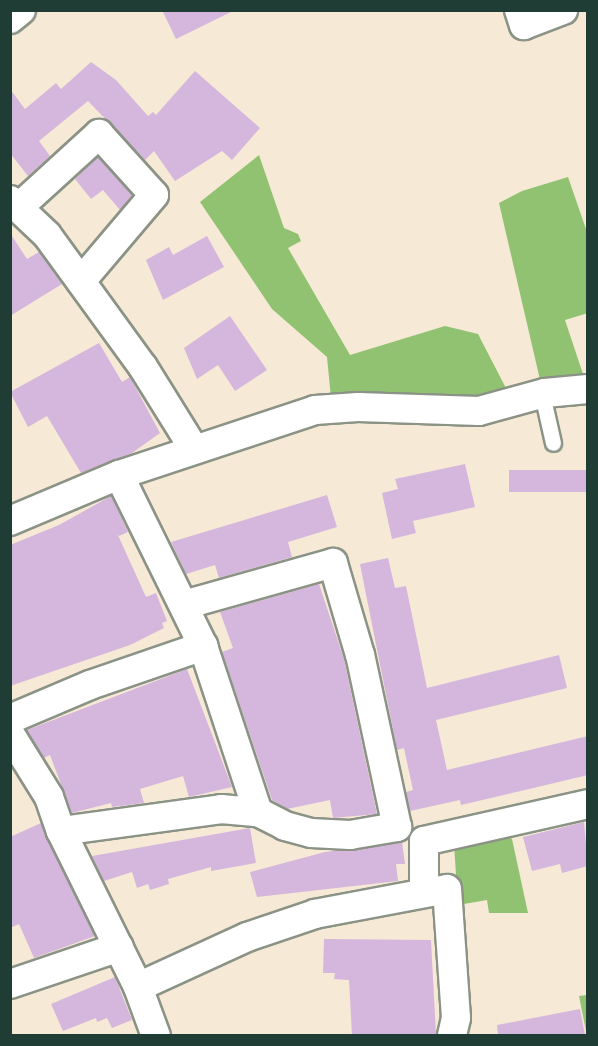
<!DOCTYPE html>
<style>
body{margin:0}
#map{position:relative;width:598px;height:1046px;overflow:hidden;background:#f6e9d6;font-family:Sriracha,sans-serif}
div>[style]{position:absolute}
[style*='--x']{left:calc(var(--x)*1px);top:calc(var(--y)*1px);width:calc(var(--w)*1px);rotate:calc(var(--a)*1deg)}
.green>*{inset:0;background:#91c272}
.building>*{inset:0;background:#d5b6dd;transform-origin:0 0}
.roads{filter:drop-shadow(2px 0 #8a9385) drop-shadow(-2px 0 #8a9385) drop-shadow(0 2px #8a9385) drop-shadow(0 -2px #8a9385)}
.lane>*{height:15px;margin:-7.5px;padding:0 7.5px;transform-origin:7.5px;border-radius:7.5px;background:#fff}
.street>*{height:28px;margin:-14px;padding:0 14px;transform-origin:14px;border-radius:14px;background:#fff}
span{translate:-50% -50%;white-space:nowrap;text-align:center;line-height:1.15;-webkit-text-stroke:4.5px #fdfcf7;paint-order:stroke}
.frame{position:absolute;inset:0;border:12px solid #1f3d34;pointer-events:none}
</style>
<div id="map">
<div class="green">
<i style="clip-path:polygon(259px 155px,284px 228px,298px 234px,301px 241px,288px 248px,350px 355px,445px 326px,478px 334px,509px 394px,472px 402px,331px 398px,327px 357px,272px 309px,200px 202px)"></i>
<i style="clip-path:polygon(568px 177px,587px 232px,588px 313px,565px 320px,585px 380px,541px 384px,499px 203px,522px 191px)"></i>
<i style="clip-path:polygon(504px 833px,512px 839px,528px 913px,489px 913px,487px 900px,458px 905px,454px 844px)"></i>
<i style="clip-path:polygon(587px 995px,588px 1035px,587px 1036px,579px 996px)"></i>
</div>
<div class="building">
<i style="clip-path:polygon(162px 10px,235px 10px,176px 39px)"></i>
<i style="clip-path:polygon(91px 62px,116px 80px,148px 116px,153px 112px,156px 115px,195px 71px,260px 128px,232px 160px,222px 151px,175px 181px,154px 151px,145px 160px,88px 101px,39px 141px,50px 156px,28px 176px,10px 153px,10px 89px,25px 109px,56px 83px,61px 89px)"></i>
<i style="clip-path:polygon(98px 157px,132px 195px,120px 210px,103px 190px,91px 199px,75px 179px)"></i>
<i style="clip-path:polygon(10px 233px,27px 259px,39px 252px,62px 284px,10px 316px)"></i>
<i style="clip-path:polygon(207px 236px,224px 267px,163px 300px,146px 260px,169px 247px,173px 255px)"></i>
<i style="clip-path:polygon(230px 316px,267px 370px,235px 391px,218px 365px,197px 379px,184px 348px)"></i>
<i style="clip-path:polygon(99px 343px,122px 382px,130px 377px,160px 433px,132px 453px,81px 473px,47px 416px,28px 427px,10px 392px)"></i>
<i style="clip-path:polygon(465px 464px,475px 507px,413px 521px,416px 533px,392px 539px,382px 493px,398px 489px,395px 479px)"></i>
<i style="left:588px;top:470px;width:22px;height:79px;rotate:90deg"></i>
<i style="clip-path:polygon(327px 495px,337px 527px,288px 542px,292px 557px,219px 578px,215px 565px,186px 574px,171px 542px)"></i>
<i style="clip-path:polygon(111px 496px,128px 532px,119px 536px,117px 533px,146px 597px,156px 593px,167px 621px,162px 623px,164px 628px,130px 645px,10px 686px,10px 545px,59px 525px)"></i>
<i style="clip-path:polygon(388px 558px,395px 588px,406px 586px,427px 688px,559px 655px,567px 688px,436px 720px,447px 770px,588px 736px,588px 775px,461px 805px,460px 800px,410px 811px,406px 792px,413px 790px,404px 748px,397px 750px,360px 564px)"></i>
<i style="clip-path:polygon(319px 584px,344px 659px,377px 814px,333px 818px,330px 800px,287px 809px,272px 800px,222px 652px,233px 648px,220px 612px)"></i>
<i style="clip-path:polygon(187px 669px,232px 787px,189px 797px,183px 776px,140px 789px,144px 803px,112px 807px,111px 803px,72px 813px,50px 755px,44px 758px,27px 730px)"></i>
<i style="clip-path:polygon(584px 822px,588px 866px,562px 873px,560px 864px,532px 871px,523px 837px)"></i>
<i style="clip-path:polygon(41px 823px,95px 936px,34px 958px,19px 924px,10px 928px,10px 837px)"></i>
<i style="clip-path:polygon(250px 828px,256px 863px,211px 871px,211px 867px,168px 879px,169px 884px,150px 890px,148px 884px,137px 888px,132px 872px,104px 881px,92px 856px)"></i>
<i style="clip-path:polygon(402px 842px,405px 864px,396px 864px,398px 881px,257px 897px,250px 872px,325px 852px)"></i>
<i style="clip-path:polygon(324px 939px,431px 940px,436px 1035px,352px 1035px,349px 980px,334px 979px,335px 973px,323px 973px)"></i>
<i style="clip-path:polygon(115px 977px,132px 1020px,112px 1028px,107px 1018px,97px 1022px,96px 1018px,63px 1031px,51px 1004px)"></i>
<i style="clip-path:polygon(580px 1009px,585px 1035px,498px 1035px,497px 1025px)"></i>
</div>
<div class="roads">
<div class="lane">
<i style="--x:542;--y:394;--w:50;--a:77.3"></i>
</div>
<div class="street">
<i style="--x:519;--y:10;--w:16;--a:72"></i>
<i style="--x:524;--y:25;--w:42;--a:-21"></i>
<i style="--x:10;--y:19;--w:14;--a:-39"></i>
<i style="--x:10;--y:200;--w:51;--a:43.4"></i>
<i style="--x:47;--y:235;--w:163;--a:54"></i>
<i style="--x:143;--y:367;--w:97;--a:58.1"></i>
<i style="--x:18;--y:208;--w:110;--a:-42.4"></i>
<i style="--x:99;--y:134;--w:82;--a:48"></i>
<i style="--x:154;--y:195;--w:113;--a:130.3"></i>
<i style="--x:119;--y:475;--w:191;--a:63.8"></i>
<i style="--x:203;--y:646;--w:175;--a:71.7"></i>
<i style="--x:10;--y:521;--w:118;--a:-22.9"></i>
<i style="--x:119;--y:475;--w:206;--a:-18.3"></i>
<i style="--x:315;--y:410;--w:43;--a:-4"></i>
<i style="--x:358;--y:407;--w:121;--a:1.9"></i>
<i style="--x:479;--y:411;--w:68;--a:-15.3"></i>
<i style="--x:545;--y:393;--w:43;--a:-5.3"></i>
<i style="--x:10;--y:719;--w:87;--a:-23"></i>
<i style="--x:90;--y:685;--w:120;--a:-19"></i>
<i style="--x:10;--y:734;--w:74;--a:58.2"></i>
<i style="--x:49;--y:797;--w:36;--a:71"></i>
<i style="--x:61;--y:831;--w:174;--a:63.7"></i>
<i style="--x:138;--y:987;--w:52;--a:69.8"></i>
<i style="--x:61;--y:831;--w:162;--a:-7.8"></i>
<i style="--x:221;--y:809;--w:37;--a:5"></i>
<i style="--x:258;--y:812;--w:30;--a:27"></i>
<i style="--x:285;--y:826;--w:27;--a:15"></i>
<i style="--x:311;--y:833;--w:39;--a:3"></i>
<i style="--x:350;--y:835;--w:48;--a:-9.7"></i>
<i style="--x:397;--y:827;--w:176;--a:-102.1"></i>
<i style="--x:360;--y:655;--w:96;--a:-106.4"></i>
<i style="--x:333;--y:563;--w:155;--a:164.3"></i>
<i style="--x:424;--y:892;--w:51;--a:-90"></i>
<i style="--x:424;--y:841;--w:168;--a:-12.7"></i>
<i style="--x:10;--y:984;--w:115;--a:-18.7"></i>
<i style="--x:138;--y:987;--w:120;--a:-24.6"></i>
<i style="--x:247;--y:937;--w:72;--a:-18.7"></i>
<i style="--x:315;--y:914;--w:134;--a:-10.7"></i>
<i style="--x:447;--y:889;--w:129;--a:86"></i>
<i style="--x:456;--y:1018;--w:18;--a:103"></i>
</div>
</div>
<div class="frame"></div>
</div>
